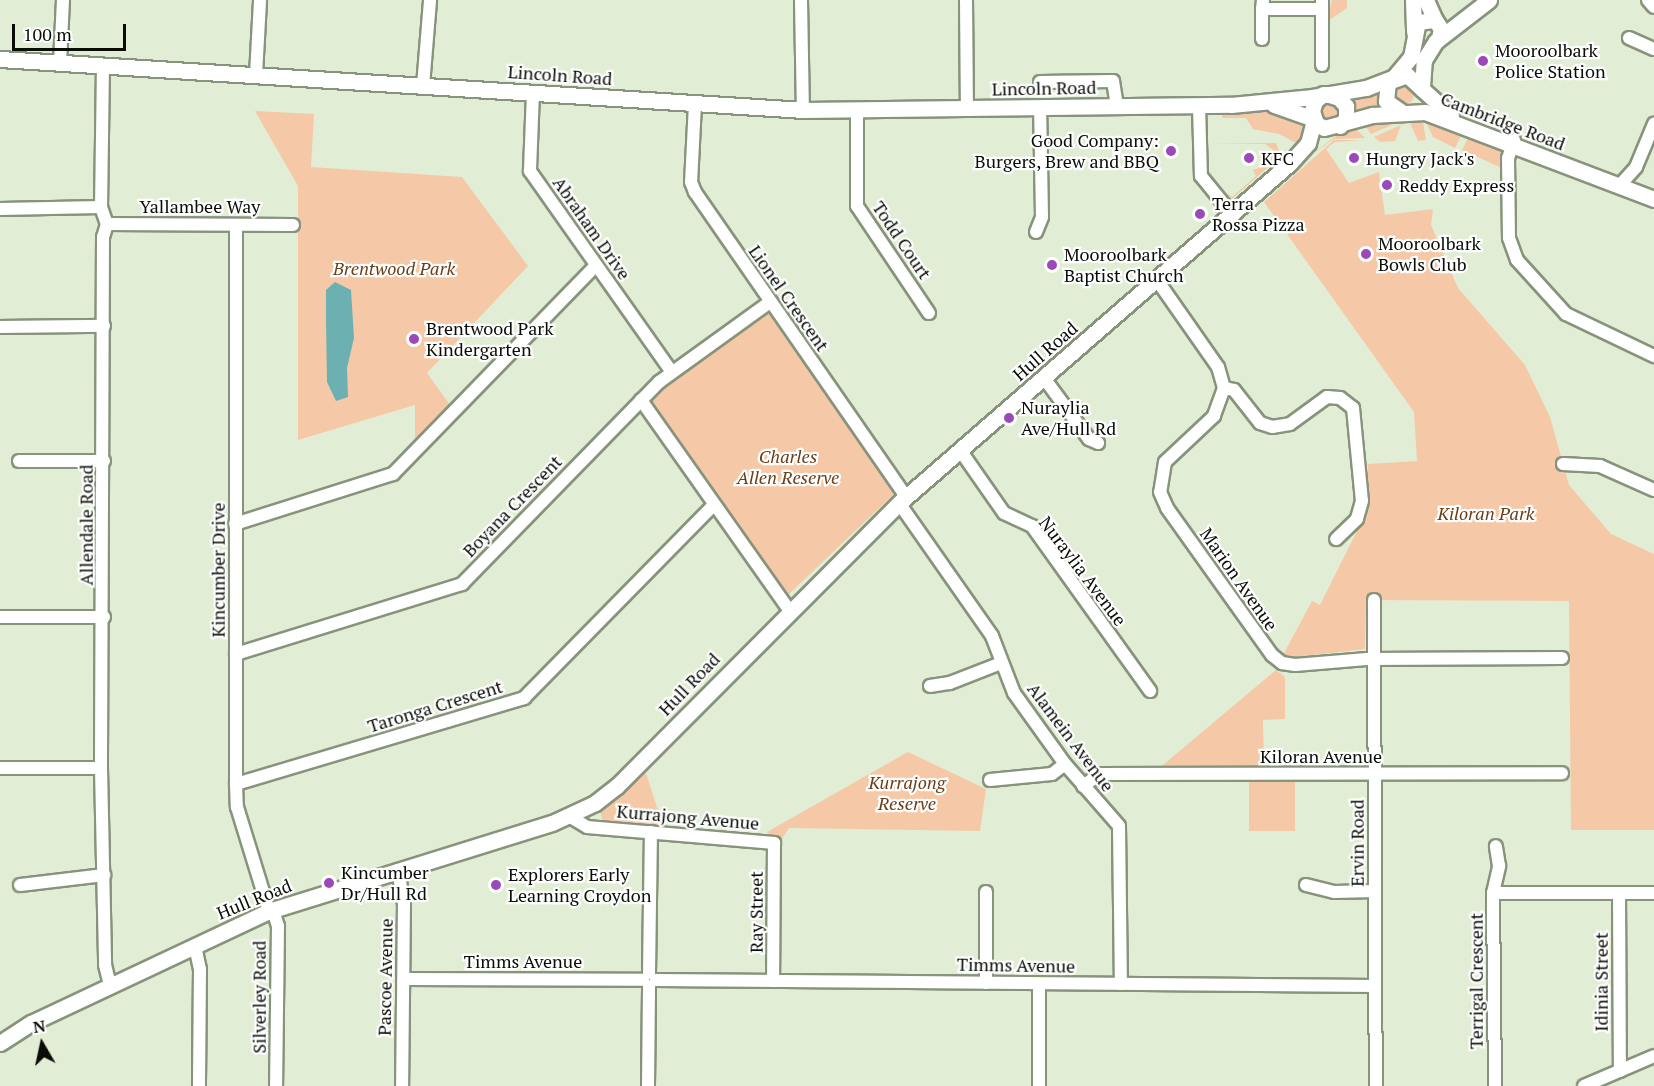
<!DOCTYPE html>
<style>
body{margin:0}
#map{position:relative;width:1654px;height:1086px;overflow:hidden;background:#e2edd5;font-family:"PT Serif",serif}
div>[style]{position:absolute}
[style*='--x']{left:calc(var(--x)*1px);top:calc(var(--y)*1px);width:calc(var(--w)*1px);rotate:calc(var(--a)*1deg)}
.green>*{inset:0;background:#f5c9a7;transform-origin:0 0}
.round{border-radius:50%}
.water>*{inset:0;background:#6db0b1}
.roads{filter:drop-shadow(2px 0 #88937c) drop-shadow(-2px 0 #88937c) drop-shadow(0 2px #88937c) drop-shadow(0 -2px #88937c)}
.minor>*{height:12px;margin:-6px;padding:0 6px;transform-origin:6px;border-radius:6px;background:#fff}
.major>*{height:15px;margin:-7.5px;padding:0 7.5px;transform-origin:7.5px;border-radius:7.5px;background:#fff}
.dots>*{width:16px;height:16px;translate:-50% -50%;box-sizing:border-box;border:3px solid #fff;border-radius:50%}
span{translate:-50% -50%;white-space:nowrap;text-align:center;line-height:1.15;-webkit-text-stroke:4.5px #fff;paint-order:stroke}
.poi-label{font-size:18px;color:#0a0d06}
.left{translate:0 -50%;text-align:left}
.right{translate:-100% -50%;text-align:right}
.street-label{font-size:18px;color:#0a0d06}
.park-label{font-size:18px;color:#693e18;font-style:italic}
.north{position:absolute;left:12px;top:1014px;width:60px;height:60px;-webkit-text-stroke:4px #fff;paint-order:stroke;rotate:351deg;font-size:16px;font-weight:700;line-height:24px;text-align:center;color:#0a0d06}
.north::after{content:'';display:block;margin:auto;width:21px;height:27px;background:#0a0d06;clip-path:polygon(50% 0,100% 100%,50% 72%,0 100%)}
.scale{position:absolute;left:12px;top:24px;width:114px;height:27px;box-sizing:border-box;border:3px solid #0a0d06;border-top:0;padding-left:8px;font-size:18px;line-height:21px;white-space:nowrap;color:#0a0d06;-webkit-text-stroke:4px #fff;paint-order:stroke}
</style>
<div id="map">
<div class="green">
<i style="clip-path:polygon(1332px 0,1347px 0,1347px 8px,1331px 19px,1328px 15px)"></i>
<i class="round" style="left:1392px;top:83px;width:22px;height:22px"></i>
<i style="clip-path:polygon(1380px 92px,1382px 103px,1353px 113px,1347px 97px)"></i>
<i style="clip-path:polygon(1324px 102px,1336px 102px,1341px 116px,1322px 122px,1319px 108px)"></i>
<i style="clip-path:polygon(1273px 109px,1306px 121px,1300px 145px,1279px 134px,1253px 129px,1246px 118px,1222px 118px,1223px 113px)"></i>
<i style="clip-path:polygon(255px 111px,314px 114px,311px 167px,462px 177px,528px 266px,427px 373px,450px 405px,415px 440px,415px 405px,298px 440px,298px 186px)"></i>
<i style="clip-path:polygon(1425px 120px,1463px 132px,1455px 148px,1433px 137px)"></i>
<i style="clip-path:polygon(1401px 121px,1371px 134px,1363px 123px)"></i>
<i style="clip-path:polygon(1423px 122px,1426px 140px,1418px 141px,1410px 123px)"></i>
<i style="clip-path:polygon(1401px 125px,1395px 141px,1380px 142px,1374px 137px)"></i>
<i style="clip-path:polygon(1355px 128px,1365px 138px,1334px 139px,1309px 156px,1343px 131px)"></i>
<i style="clip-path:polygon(1469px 136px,1504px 150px,1504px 169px,1462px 150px)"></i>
<i style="clip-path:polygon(1334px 140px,1361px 140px,1335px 142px,1326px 149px,1349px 183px,1379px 172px,1385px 215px,1433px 209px,1431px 225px,1458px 288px,1525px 365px,1550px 417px,1569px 485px,1611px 534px,1654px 554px,1654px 830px,1571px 830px,1569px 601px,1366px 600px,1365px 649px,1286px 658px,1283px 655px,1312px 601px,1320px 605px,1367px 511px,1368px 464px,1417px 461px,1414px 412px,1264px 202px)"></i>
<i style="clip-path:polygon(1210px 143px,1276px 143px,1281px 156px,1232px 199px,1226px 193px,1232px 197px,1256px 176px,1253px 170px,1270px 164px,1273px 150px,1265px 144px)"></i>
<i style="clip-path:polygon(766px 310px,895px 493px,787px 596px,647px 399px,675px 373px)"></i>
<i style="clip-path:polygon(1276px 670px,1285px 677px,1285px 719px,1263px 720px,1264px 768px,1157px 770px)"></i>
<i style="clip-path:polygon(908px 752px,986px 789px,980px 831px,789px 828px,780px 842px,767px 832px)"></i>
<i style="clip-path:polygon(646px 773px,663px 826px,602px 821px,600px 809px)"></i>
<i style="left:1249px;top:781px;width:46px;height:50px"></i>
</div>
<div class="water">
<i style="clip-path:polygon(335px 282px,351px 290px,354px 338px,347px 368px,348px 397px,336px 401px,327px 382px,326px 322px,326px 290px)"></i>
</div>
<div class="roads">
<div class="minor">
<i style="--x:801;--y:0;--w:110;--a:89"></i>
<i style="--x:966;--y:0;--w:108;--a:89.5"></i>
<i style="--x:1263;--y:0;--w:9;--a:96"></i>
<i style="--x:1262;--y:9;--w:60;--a:0"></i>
<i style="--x:1322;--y:0;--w:65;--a:90"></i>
<i style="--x:1648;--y:0;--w:9;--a:49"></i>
<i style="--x:1629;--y:38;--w:27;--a:24"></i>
<i style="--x:1262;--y:39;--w:30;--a:-90"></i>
<i style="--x:60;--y:63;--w:63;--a:-87.3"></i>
<i style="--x:103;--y:65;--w:142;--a:90.8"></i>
<i style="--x:101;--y:207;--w:18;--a:71"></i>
<i style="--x:107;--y:224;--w:14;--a:107"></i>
<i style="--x:103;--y:237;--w:531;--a:90.22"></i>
<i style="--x:101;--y:768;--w:197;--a:88.8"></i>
<i style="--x:105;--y:965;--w:21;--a:76"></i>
<i style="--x:256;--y:75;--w:75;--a:-86.9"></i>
<i style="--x:1040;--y:82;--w:73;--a:-0.8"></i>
<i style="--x:1113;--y:81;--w:26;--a:81"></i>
<i style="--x:423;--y:86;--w:86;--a:-85.3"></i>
<i style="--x:533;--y:92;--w:79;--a:92.2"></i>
<i style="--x:530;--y:171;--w:245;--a:54.8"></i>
<i style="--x:695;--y:104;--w:78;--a:92.9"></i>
<i style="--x:691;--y:182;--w:11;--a:68"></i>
<i style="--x:695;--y:192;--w:371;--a:55.3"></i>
<i style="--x:1199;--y:106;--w:70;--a:88.4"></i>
<i style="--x:1201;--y:176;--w:49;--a:50.8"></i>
<i style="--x:857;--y:110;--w:96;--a:90"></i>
<i style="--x:857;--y:206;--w:129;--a:56.1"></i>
<i style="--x:1514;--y:140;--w:19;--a:108"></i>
<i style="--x:1508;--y:158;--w:80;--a:89.3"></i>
<i style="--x:1509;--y:238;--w:23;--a:70"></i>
<i style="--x:1517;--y:260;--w:73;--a:47.8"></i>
<i style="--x:1566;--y:314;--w:98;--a:25.5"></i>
<i style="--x:1620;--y:185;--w:24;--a:-48"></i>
<i style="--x:1636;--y:167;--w:47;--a:-67.3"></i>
<i style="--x:0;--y:209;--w:101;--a:-1.1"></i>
<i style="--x:107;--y:224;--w:186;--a:0.3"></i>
<i style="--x:236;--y:225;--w:559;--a:90"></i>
<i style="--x:236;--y:784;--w:23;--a:88"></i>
<i style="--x:237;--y:807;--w:109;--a:72.9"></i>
<i style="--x:1036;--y:232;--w:16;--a:-68"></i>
<i style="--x:1042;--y:217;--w:110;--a:-91"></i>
<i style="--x:1157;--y:280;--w:106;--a:55"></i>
<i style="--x:1218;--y:367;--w:22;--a:74"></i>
<i style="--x:1224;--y:388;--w:30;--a:110"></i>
<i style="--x:1214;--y:416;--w:67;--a:136.8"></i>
<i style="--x:1165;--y:462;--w:30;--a:99"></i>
<i style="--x:1160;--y:492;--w:17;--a:66"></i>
<i style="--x:1167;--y:508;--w:181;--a:54.5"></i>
<i style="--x:1272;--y:655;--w:13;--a:39"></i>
<i style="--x:1282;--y:663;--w:13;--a:9"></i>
<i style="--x:1295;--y:665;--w:72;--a:-4.8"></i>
<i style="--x:1367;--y:659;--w:195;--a:-0.3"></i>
<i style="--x:0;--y:327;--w:104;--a:-0.6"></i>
<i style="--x:1044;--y:378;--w:76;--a:53.6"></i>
<i style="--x:1089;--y:439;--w:10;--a:24"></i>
<i style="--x:1224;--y:388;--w:10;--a:11"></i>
<i style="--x:1234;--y:390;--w:42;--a:51.8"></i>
<i style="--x:1260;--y:423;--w:13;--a:18"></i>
<i style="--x:1272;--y:427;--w:18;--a:-9"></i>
<i style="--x:1290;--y:424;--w:46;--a:-36.1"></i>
<i style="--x:1327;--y:397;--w:13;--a:4"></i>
<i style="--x:1340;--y:398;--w:16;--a:38"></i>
<i style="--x:1353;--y:408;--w:93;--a:84.5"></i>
<i style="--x:1362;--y:501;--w:19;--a:106"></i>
<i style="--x:1357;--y:519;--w:29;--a:136"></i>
<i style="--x:641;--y:400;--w:257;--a:54.8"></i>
<i style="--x:960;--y:450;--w:77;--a:55.1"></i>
<i style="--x:1004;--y:513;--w:31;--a:25"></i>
<i style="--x:1032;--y:526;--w:203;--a:54.4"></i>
<i style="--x:19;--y:461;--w:85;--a:0"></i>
<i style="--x:1563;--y:464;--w:37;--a:3"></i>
<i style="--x:1600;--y:466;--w:59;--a:24"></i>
<i style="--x:899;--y:503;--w:162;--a:55"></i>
<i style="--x:992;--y:636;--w:61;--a:68.9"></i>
<i style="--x:1014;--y:693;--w:87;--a:54.3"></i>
<i style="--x:1065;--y:764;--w:82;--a:48.9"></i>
<i style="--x:1119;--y:826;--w:158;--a:89.3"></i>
<i style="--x:235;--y:524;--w:166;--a:-17.6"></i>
<i style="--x:393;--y:474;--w:291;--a:-45.8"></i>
<i style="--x:1374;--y:600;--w:486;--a:89.8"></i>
<i style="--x:0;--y:617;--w:104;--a:0"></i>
<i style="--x:236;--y:654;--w:237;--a:-17.2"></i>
<i style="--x:462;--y:584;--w:282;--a:-45.7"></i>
<i style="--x:659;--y:382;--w:137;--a:-35.8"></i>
<i style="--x:930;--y:686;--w:20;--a:-9"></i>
<i style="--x:950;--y:683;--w:55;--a:-21.4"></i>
<i style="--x:0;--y:768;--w:101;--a:0"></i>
<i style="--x:990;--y:780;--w:62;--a:-5.5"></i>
<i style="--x:1052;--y:774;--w:16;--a:-38"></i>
<i style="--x:236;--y:784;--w:301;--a:-16.6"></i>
<i style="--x:524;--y:698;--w:269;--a:-45.5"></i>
<i style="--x:1083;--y:786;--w:21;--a:-35"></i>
<i style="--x:1100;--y:774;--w:462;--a:-0.1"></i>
<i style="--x:569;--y:816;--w:21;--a:31"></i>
<i style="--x:587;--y:827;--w:188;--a:4.9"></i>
<i style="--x:774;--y:843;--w:138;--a:90.4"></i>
<i style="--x:398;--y:870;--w:34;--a:80"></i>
<i style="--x:404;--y:903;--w:183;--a:90.6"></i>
<i style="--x:20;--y:885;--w:85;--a:-6.8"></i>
<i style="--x:1306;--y:885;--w:29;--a:14"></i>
<i style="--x:1334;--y:892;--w:41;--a:-1.4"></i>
<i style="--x:1493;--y:893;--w:28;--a:-77"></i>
<i style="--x:1499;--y:866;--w:20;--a:-99"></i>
<i style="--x:1619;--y:893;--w:178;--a:89.7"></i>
<i style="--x:273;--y:910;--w:17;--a:73"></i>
<i style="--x:278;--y:926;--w:160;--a:90.7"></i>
<i style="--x:195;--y:946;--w:24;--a:78"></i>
<i style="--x:200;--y:969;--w:117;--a:90.5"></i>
<i style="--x:649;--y:973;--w:141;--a:-89.2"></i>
<i style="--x:404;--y:979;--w:239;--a:0.2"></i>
<i style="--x:656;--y:980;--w:719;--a:0.48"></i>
<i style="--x:986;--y:983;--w:91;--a:-90"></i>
<i style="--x:648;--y:1086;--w:100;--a:-89.4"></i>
<i style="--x:1039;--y:1086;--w:102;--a:-90"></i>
<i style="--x:1495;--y:1086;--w:193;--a:-90.6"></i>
<i style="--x:1493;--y:893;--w:161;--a:0"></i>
<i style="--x:1584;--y:1086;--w:76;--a:-23.2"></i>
</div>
<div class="major">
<i style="--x:1413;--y:0;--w:32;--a:88"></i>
<i style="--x:1426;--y:0;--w:22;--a:66"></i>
<i style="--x:0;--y:59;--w:805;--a:3.63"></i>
<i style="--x:803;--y:110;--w:428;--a:-0.7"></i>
<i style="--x:1231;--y:105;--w:81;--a:-5.6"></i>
<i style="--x:1312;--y:97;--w:55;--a:-9.5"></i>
<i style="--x:1366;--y:88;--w:28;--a:-21"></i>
<i style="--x:1394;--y:77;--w:26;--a:-50"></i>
<i style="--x:1411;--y:57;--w:36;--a:-79"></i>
<i style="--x:1418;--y:22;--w:17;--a:-7"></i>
<i style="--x:1435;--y:20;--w:11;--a:56"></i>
<i style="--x:1441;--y:29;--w:9;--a:103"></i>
<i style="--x:1422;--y:87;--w:27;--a:-86"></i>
<i style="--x:1424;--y:60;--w:22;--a:-58"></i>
<i style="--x:1436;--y:41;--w:67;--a:-37.7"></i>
<i style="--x:1422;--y:89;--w:39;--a:42"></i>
<i style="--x:1323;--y:94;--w:11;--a:139"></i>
<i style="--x:1315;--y:101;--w:10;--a:107"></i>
<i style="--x:1312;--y:111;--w:13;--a:72"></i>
<i style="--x:1316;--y:123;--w:9;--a:32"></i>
<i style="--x:1324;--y:128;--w:50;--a:-15.2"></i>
<i style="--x:1372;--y:115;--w:53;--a:-3.2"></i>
<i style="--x:1425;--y:112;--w:245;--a:20.8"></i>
<i style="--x:1326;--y:94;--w:14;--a:17"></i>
<i style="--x:1339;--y:98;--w:11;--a:49"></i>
<i style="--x:1346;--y:106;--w:12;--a:90"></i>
<i style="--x:1346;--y:118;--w:10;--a:127"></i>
<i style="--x:1274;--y:105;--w:42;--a:19.3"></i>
<i style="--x:1403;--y:113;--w:21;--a:-145"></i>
<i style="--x:1386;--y:101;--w:19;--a:-84"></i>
<i style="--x:1388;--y:82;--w:20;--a:-20"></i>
<i style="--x:1407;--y:75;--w:21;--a:43"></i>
<i style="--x:0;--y:1043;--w:37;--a:-33"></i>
<i style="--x:31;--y:1023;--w:263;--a:-25.2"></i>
<i style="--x:269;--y:911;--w:296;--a:-17.3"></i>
<i style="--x:552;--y:823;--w:47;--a:-24.9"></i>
<i style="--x:595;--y:803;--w:28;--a:-38"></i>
<i style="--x:617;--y:786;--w:400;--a:-45.1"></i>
<i style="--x:899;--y:503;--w:518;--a:-41.01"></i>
<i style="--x:1290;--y:163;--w:27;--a:-48"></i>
<i style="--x:1308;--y:143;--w:24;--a:-75"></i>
</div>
</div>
<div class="dots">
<i style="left:1483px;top:61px;background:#9b49b8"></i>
<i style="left:1171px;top:151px;background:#9b49b8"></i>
<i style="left:1249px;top:158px;background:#9b49b8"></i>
<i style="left:1354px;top:158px;background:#9b49b8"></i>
<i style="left:1387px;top:185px;background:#9b49b8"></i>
<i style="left:1200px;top:214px;background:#9b49b8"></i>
<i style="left:1366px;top:254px;background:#9b49b8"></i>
<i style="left:1052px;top:265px;background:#9b49b8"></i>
<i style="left:414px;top:339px;background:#9b49b8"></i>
<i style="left:1009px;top:418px;background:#9b49b8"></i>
<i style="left:329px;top:883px;background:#9b49b8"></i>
<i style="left:496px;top:885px;background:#9b49b8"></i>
</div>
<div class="poi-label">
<span class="left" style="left:1495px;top:61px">Mooroolbark<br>Police Station</span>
<span class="right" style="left:1159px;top:151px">Good Company:<br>Burgers, Brew and BBQ</span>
<span class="left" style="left:1261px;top:158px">KFC</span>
<span class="left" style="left:1366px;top:158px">Hungry Jack's</span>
<span class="left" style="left:1399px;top:185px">Reddy Express</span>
<span class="left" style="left:1212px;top:214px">Terra<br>Rossa Pizza</span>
<span class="left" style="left:1378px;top:254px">Mooroolbark<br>Bowls Club</span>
<span class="left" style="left:1064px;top:265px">Mooroolbark<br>Baptist Church</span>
<span class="left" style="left:426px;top:339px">Brentwood Park<br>Kindergarten</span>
<span class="left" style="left:1021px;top:418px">Nuraylia<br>Ave/Hull Rd</span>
<span class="left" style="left:341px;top:883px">Kincumber<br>Dr/Hull Rd</span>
<span class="left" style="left:508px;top:885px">Explorers Early<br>Learning Croydon</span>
</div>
<div class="street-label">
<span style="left:560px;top:75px;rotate:4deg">Lincoln Road</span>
<span style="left:1044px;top:88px;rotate:-1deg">Lincoln Road</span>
<span style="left:1503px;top:121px;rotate:21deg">Cambridge Road</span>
<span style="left:200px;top:206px">Yallambee Way</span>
<span style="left:592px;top:228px;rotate:55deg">Abraham Drive</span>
<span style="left:902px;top:240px;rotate:56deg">Todd Court</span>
<span style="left:789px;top:298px;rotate:55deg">Lionel Crescent</span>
<span style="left:1045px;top:351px;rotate:-41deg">Hull Road</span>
<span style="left:512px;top:506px;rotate:-46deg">Boyana Crescent</span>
<span style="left:86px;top:525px;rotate:-90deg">Allendale Road</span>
<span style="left:218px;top:570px;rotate:-90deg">Kincumber Drive</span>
<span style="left:1083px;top:571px;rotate:53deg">Nuraylia Avenue</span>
<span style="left:1239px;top:579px;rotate:55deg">Marion Avenue</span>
<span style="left:689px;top:684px;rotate:-46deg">Hull Road</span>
<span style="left:435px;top:706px;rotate:-17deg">Taronga Crescent</span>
<span style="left:1071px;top:737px;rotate:53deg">Alamein Avenue</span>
<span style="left:1321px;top:756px">Kiloran Avenue</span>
<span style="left:688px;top:817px;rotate:5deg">Kurrajong Avenue</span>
<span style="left:1357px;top:843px;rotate:-90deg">Ervin Road</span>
<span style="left:254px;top:899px;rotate:-22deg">Hull Road</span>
<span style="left:756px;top:912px;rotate:-90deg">Ray Street</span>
<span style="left:523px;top:961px">Timms Avenue</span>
<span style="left:1016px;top:965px;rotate:1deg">Timms Avenue</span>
<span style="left:385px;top:977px;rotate:-89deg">Pascoe Avenue</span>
<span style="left:1476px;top:981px;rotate:-90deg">Terrigal Crescent</span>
<span style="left:1601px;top:982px;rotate:-90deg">Idinia Street</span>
<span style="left:259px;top:997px;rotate:-90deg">Silverley Road</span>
</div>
<div class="park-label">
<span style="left:394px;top:268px">Brentwood Park</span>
<span style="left:788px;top:467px">Charles<br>Allen Reserve</span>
<span style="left:1486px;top:513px">Kiloran Park</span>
<span style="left:907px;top:793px">Kurrajong<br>Reserve</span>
</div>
<div class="north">N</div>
<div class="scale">100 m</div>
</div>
